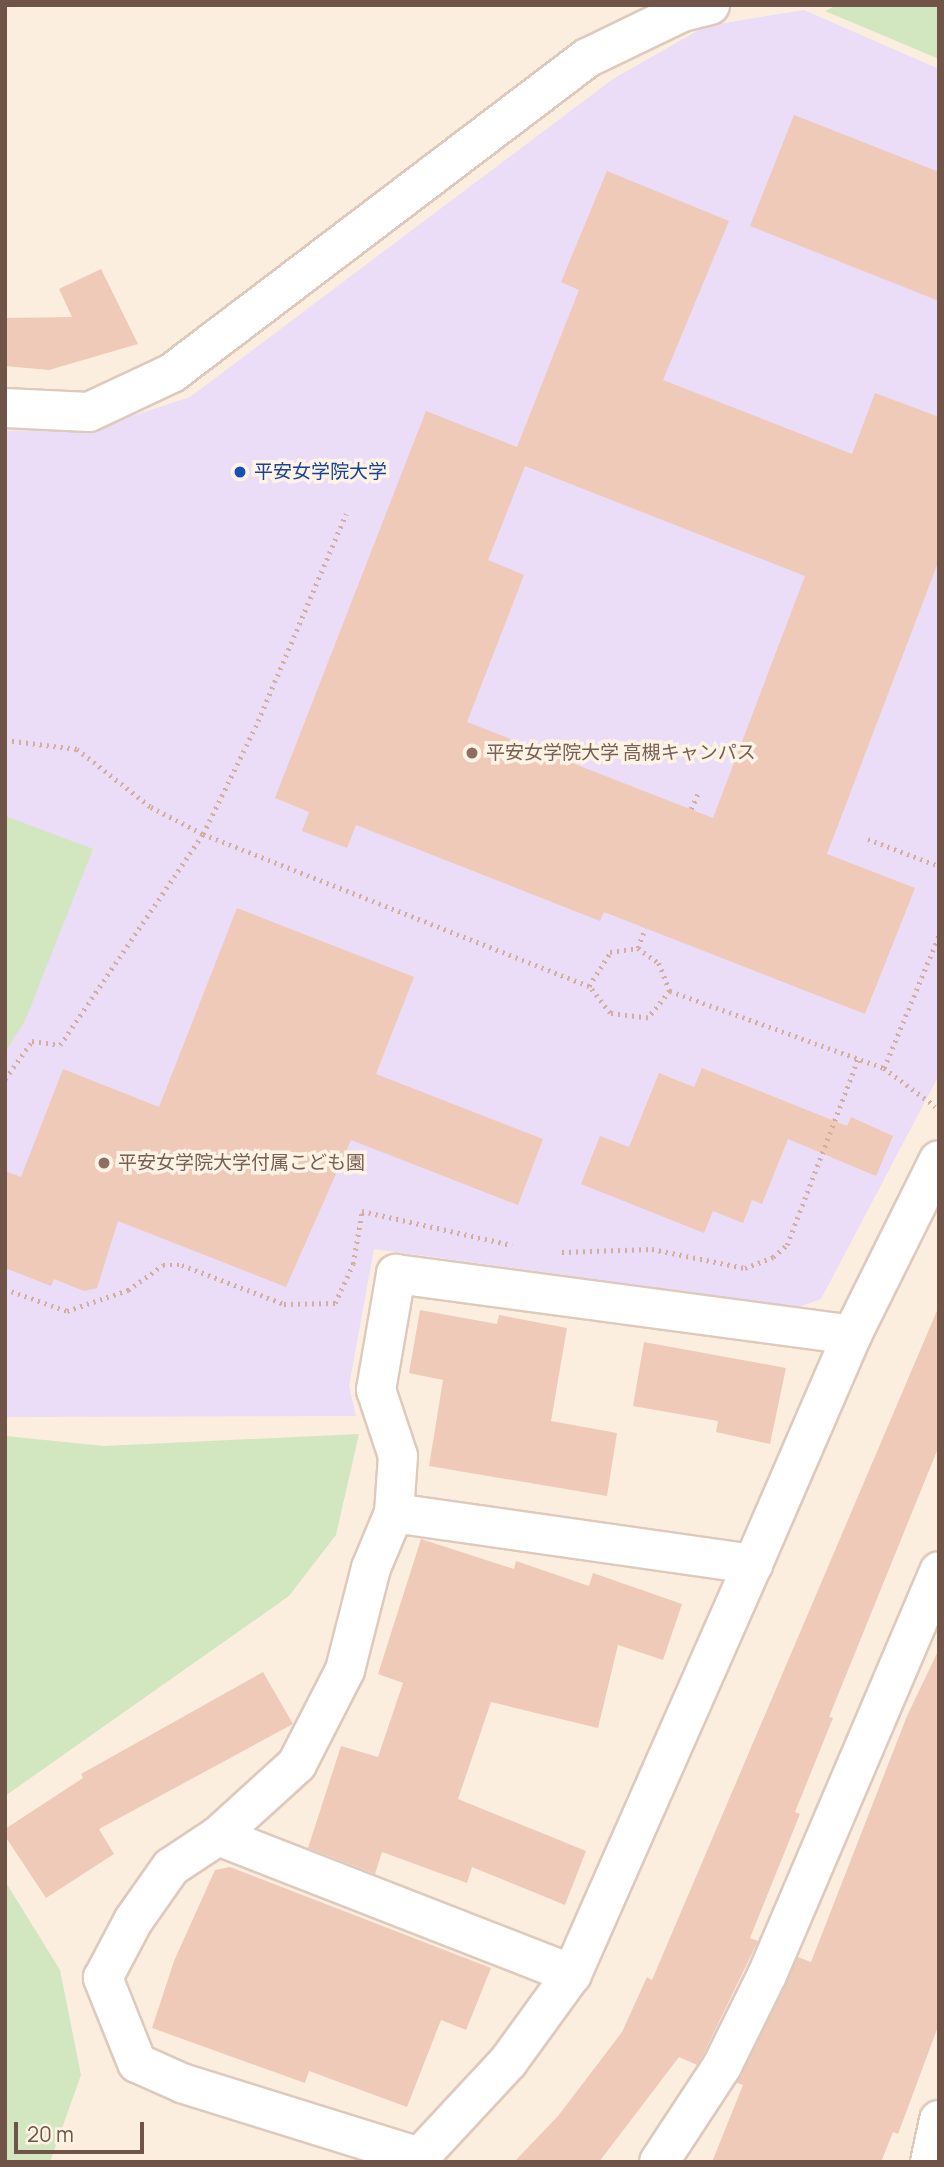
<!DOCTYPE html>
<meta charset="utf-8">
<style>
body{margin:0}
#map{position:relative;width:944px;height:2167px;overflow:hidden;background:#fbeedf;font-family:Manrope,"Noto Sans JP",sans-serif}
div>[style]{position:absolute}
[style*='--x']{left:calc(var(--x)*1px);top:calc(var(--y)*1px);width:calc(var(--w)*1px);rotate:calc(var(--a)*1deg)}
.education>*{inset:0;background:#ebdcf7}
.green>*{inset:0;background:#d2e7bf}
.building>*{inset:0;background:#efcab8}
.path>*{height:4.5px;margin-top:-2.25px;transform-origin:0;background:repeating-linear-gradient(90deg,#d3ae9c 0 2px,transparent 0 7px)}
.roads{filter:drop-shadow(2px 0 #decabc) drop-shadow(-2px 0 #decabc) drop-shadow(0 2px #decabc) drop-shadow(0 -2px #decabc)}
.street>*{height:38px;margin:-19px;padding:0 19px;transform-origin:19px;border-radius:19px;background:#fff}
.secondary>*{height:38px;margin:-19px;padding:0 19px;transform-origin:19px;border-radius:19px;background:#fff}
.dots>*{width:19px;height:19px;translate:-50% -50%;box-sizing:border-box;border:4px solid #fef3e5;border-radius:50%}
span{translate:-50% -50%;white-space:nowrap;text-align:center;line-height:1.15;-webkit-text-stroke:7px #fef3e5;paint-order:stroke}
.transit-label{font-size:19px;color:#164399}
.left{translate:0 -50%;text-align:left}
.education-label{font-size:19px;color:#785e54}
.frame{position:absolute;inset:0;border:7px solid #705448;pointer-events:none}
.scale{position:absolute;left:14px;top:2122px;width:130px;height:32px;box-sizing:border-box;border:4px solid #705448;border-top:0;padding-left:9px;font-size:21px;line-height:24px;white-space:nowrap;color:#705448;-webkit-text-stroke:5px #fef3e5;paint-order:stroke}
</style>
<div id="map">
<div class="education">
<i style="clip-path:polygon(804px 10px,939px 69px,939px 1075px,821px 1299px,799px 1307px,374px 1249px,349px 1386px,356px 1416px,5px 1417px,5px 431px,95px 428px,190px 397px,613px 79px,706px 26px)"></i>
</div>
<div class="green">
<i style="clip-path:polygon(837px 5px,939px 5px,939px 59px,825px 11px)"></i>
<i style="clip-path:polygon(5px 816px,93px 849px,25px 1021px,5px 1052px)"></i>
<i style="clip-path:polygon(359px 1434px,336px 1535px,289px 1596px,5px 1796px,5px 1436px,104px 1446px)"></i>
<i style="clip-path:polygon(5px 1881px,60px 1970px,81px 2075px,50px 2162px,5px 2162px)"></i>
</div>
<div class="building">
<i style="clip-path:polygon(794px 115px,939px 172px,939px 301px,750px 226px)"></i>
<i style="clip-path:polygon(evenodd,607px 171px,729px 221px,663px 380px,852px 454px,875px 393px,939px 417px,939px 560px,827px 854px,915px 888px,865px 1014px,604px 912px,600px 921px,356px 825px,347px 848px,302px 831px,309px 812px,275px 798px,426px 411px,517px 447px,579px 290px,561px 282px,607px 171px,525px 466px,805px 576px,713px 818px,467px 722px,524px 575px,488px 560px,525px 466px)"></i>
<i style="clip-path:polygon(101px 269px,138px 344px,49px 370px,5px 366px,5px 318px,72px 317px,59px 289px)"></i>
<i style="clip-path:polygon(237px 908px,414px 977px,376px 1074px,543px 1139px,518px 1205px,351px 1140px,286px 1287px,118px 1221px,97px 1288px,84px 1291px,54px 1279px,51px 1286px,5px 1268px,5px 1171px,21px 1177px,63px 1069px,159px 1107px)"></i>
<i style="clip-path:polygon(702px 1068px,847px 1126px,851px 1117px,893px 1136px,876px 1176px,788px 1139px,762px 1204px,752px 1200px,743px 1223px,713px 1211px,704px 1233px,581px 1184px,600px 1136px,629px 1147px,659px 1073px,694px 1087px)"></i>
<i style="clip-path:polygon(939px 1306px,939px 1446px,829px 1717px,833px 1718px,795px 1812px,800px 1814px,750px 1938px,758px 1941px,703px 2055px,697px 2065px,679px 2057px,599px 2162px,514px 2162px,558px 2116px,622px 2032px,647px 1977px,652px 1980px)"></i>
<i style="clip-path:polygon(420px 1310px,497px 1324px,499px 1315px,567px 1328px,551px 1421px,617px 1433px,607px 1496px,429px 1466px,443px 1380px,409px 1373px)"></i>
<i style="clip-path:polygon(644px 1342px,786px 1368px,770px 1444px,716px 1432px,718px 1421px,633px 1406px)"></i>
<i style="clip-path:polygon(421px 1539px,514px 1569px,516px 1561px,589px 1586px,593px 1573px,682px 1604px,663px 1660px,618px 1645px,598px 1728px,491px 1702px,458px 1799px,586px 1851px,565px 1905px,472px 1867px,467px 1883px,382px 1852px,375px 1874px,308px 1848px,341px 1746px,378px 1757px,403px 1683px,378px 1674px)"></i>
<i style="clip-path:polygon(939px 1649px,939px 2024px,898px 2134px,893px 2132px,881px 2162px,712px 2162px,743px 2085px,737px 2083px,798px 1957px,811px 1962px,907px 1716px)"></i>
<i style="clip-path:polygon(263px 1672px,293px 1724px,99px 1829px,114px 1854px,46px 1898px,5px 1836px,5px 1829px,83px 1778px,81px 1774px)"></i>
<i style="clip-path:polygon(230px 1867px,491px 1968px,466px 2030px,441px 2020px,407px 2107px,309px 2071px,305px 2083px,152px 2028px,174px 1961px,215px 1870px)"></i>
</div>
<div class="path">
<i style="--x:5;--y:740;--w:73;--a:7.1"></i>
<i style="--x:77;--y:749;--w:94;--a:38.1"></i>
<i style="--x:151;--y:807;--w:59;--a:27.4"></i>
<i style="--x:203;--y:834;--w:415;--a:21.5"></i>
<i style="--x:691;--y:809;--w:20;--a:-66"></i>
<i style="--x:868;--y:839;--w:76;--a:20.8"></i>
<i style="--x:638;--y:948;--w:21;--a:-71"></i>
<i style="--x:670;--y:991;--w:35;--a:129"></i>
<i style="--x:648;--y:1018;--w:38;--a:-173"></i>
<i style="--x:610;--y:1013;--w:34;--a:-128"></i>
<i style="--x:589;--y:986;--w:40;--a:-58"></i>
<i style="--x:610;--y:952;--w:28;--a:-8"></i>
<i style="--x:638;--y:948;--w:26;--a:36"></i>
<i style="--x:659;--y:963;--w:30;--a:69"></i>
<i style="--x:670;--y:991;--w:227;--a:19.8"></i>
<i style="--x:884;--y:1068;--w:64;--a:36.7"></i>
<i style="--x:884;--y:1068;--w:144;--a:-67.5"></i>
<i style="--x:5;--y:1079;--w:47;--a:-54.6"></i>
<i style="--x:32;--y:1041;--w:28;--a:8"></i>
<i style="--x:60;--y:1045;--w:255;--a:-55.9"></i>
<i style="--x:203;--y:834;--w:126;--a:-64"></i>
<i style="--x:258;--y:721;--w:225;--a:-67"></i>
<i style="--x:562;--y:1252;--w:90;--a:-1.9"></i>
<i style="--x:652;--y:1249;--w:95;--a:11.5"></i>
<i style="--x:745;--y:1268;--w:30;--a:-21"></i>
<i style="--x:773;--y:1257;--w:18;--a:-41"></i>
<i style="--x:787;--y:1245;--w:199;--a:-69.1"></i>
<i style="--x:5;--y:1289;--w:66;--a:19.5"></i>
<i style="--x:67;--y:1311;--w:65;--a:-19"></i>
<i style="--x:128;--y:1290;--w:43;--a:-35.5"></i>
<i style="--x:163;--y:1265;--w:19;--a:0"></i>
<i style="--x:182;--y:1265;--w:109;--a:20.9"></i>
<i style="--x:284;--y:1304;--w:51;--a:-1.1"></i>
<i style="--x:335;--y:1303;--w:43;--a:-65.2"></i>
<i style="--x:353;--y:1264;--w:54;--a:-80.4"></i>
<i style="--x:362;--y:1211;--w:154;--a:12.8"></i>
</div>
<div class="roads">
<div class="street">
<i style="--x:394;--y:1513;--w:57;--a:-86"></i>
<i style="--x:398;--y:1456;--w:70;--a:-108.4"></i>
<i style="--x:376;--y:1390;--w:118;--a:-80.2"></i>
<i style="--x:396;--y:1274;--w:460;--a:7.6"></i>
<i style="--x:218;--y:1836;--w:380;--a:21.3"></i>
<i style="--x:419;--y:2157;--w:248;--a:-162.7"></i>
<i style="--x:182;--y:2083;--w:49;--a:-156"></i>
<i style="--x:137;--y:2063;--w:92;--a:-111.8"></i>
<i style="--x:103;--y:1978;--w:64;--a:-62.2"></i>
<i style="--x:133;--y:1921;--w:66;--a:-54.9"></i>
<i style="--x:171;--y:1867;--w:56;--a:-33.4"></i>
<i style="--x:218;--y:1836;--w:107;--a:-42.3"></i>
<i style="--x:297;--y:1764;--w:106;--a:-62.9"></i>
<i style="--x:345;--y:1670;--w:105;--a:-75.7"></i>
<i style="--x:371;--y:1568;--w:60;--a:-67.3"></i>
<i style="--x:394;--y:1513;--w:363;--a:8.1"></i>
<i style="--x:753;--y:1564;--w:249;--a:-66.6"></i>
<i style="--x:852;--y:1335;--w:195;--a:-63.6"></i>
<i style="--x:659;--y:2162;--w:115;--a:-56.7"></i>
<i style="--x:722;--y:2066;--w:102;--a:-63.7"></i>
<i style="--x:767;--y:1975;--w:439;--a:-66.9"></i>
<i style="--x:930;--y:2162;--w:43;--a:-77.9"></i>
</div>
<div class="secondary">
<i style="--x:5;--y:408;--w:84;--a:2.7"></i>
<i style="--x:89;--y:412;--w:92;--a:-25.2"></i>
<i style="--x:172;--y:373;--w:521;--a:-37.2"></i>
<i style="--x:587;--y:58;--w:106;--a:-25.8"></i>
<i style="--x:682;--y:12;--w:29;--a:-14"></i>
<i style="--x:415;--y:2162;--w:137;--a:-47.1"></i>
<i style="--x:508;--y:2062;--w:109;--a:-54"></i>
<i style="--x:572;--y:1974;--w:448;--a:-66.2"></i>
</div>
</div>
<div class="dots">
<i style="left:240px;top:472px;background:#1a4fb4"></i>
<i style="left:472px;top:753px;background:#8d6e63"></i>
<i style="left:104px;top:1163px;background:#8d6e63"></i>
</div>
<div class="transit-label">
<span class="left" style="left:254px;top:472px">平安女学院大学</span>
</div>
<div class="education-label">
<span class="left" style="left:486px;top:753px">平安女学院大学 高槻キャンパス</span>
<span class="left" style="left:118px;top:1163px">平安女学院大学付属こども園</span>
</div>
<div class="frame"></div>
<div class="scale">20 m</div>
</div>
